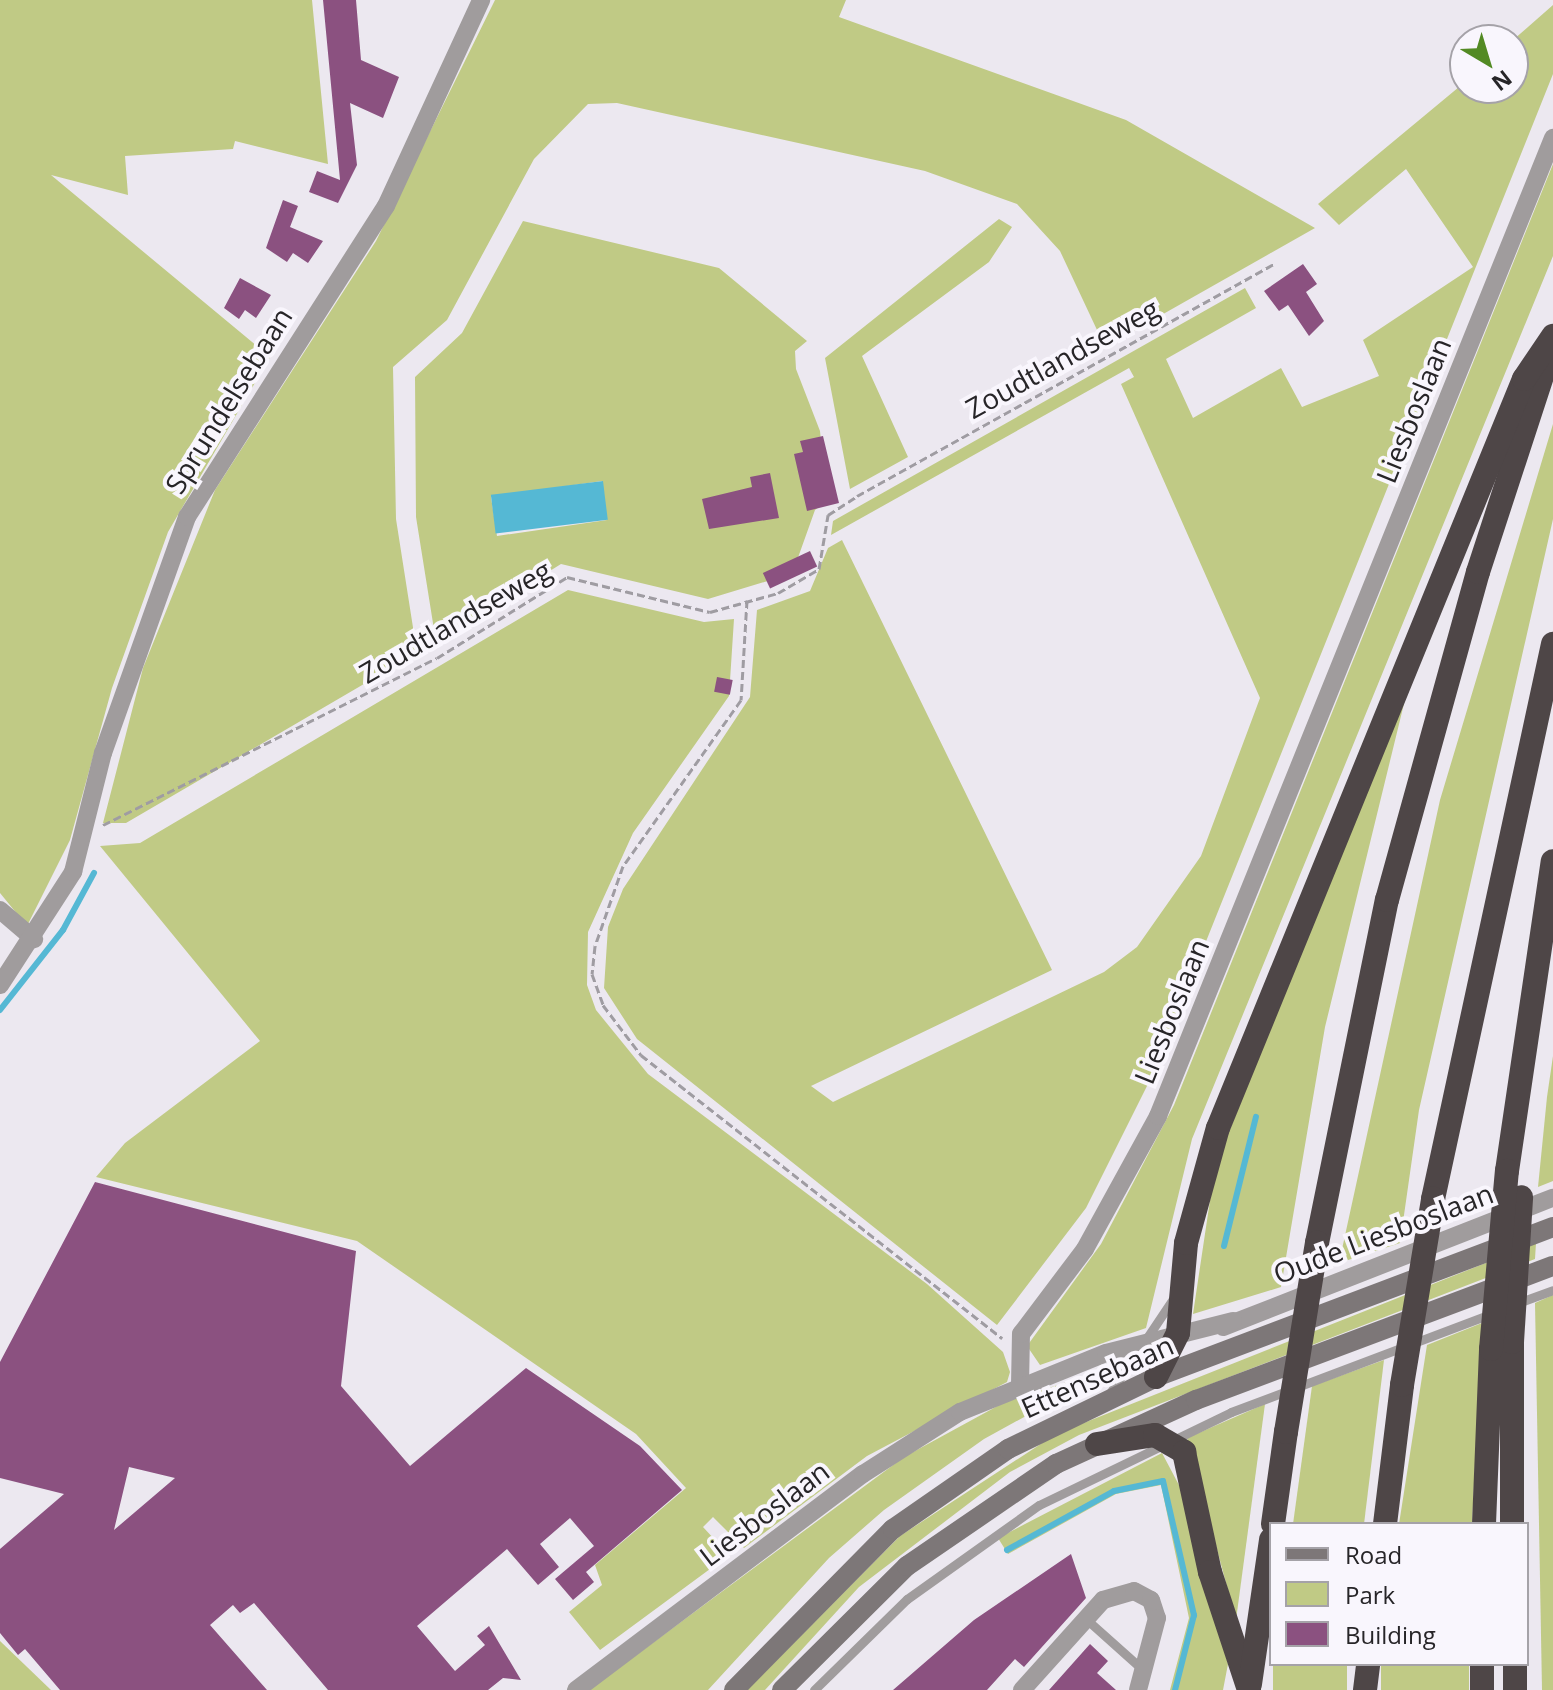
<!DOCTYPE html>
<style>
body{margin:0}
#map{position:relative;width:1553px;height:1690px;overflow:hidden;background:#ece8f0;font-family:"Open Sans",sans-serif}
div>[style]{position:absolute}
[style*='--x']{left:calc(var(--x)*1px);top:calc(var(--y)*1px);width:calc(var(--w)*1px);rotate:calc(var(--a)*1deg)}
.green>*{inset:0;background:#c0ca85;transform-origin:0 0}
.water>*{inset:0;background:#55b8d4;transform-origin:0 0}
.stream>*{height:6px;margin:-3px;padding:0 3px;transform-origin:3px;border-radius:3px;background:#55b8d4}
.building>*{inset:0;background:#8b5180;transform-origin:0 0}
.path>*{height:3px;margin-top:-1.5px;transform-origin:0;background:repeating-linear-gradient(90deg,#9f9ca2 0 8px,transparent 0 12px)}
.lane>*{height:9px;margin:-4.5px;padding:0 4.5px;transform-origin:4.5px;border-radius:4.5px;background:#a09c9d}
.street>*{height:18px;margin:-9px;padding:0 9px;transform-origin:9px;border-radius:9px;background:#a09c9d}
.secondary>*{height:20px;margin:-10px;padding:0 10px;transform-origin:10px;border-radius:10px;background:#7d7778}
.highway>*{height:24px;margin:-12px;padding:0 12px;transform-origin:12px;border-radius:12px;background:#4e4647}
.highway-bridge>*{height:24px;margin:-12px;padding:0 12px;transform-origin:12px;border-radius:12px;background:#4e4647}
span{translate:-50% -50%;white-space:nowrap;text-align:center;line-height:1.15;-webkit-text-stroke:8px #f9f6fd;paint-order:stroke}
.street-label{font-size:28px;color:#272528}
.legend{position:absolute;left:1269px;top:1522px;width:260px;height:144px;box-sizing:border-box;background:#f9f6fd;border:2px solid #a5a2a8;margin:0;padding:10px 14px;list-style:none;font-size:24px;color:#272528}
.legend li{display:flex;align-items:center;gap:16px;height:40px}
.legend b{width:40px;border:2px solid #a5a2a8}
.north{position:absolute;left:1449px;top:24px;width:80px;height:80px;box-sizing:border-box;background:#f9f6fd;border:2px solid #a5a2a8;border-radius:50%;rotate:142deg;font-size:22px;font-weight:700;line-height:32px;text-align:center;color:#272528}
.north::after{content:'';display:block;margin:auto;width:28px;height:36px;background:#538a24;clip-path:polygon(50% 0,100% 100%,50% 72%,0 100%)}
</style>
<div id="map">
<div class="green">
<i style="clip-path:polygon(0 0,312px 0,328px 164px,235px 141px,233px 149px,125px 156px,128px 195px,51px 175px,270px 357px,168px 532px,112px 688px,70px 840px,27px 926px,0 893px)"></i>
<i style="clip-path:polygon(495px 0,846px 0,839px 17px,1126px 120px,1315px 228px,1105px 347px,1060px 251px,1017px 204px,925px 171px,617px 103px,588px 104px,534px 159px,447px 320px,393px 367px,396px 519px,417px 653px,126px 823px,103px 823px,143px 668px,215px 490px,376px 241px)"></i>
<i style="clip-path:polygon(1553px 5px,1553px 74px,1153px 1074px,1086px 1208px,997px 1325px,637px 1039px,604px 988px,608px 927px,623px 889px,750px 697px,757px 610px,810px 591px,828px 548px,842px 540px,1052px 970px,811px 1086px,833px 1102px,1104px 972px,1137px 947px,1201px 856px,1260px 698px,1121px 384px,1134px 377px,1129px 368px,831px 535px,833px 521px,1245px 288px,1256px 308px,1166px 359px,1193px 418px,1281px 368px,1302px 407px,1379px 376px,1363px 340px,1473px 267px,1406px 169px,1339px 225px,1318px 204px,1465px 82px,1465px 88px,1513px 88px,1513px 40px)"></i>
<i style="clip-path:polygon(1553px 164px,1553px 256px,1192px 1139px,1146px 1328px,1040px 1365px,1027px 1346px,1101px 1244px,1174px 1105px)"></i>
<i style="clip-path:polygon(999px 219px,1012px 227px,989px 262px,862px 356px,908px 457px,850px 489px,825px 358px)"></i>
<i style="clip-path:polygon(evenodd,523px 221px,719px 268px,807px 341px,795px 351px,796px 369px,820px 431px,827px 501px,815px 510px,795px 566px,784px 576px,708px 599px,561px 564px,436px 642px,416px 517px,415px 377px,462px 333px,523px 221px,602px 481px,607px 520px,497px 536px,491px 497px,602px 481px)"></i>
<i style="clip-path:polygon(1553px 424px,1553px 519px,1419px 1110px,1400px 1243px,1339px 1263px,1440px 800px)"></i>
<i style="clip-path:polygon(568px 590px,704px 622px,734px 619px,729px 696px,633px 833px,588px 932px,587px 985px,596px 1010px,648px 1074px,927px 1284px,1003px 1352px,1010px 1372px,1007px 1382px,867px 1456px,744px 1548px,713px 1517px,703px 1527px,729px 1555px,600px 1650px,569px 1612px,602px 1585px,595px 1565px,686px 1488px,636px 1434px,357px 1241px,96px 1177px,125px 1143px,260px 1041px,100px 846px,140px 843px)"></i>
<i style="clip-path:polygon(1412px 671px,1325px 1027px,1281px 1287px,1193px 1314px,1215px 1167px)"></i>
<i style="clip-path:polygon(1553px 1056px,1553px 1181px,1538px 1187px,1547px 1097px)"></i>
<i style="clip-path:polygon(1536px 1243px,1535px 1259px,1079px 1435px,1010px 1472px,859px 1587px,765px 1690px,747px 1690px,900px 1536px,1056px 1434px)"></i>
<i style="clip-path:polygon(1553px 1295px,1553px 1690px,1542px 1690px,1535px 1303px)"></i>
<i style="clip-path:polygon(1482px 1323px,1472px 1524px,1399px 1524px,1427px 1345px)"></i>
<i style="clip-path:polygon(1384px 1360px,1364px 1524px,1293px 1524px,1312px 1386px)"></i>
<i style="clip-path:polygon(1119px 1365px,984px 1439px,884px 1510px,829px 1558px,708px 1690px,589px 1690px,904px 1457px,1003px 1403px)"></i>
<i style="clip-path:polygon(1265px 1404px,1236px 1620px,1187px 1438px)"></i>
<i style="clip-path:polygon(1162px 1453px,1180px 1487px,1228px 1664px,1223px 1690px,1170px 1690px,1189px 1618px,1161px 1485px,1116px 1494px,1008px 1554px,998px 1538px)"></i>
<i style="clip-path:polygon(0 1641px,51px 1690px,0 1690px)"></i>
<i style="left:1273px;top:1664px;width:74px;height:26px"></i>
<i style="left:1381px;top:1664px;width:88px;height:26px"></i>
</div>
<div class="water">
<i style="left:603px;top:481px;width:39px;height:113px;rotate:83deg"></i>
</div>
<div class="stream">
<i style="--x:0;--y:1010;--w:102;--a:-51.8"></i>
<i style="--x:63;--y:930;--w:65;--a:-61.5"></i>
<i style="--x:1224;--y:1246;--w:133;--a:-76.1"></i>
<i style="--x:1007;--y:1550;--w:122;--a:-28.9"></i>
<i style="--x:1114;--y:1491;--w:50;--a:-11.5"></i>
<i style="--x:1163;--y:1481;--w:138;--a:77"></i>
<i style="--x:1194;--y:1615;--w:77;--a:104.2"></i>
</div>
<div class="building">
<i style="clip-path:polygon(323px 0,356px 0,361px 60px,399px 77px,383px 118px,350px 103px,357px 165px,338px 203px,309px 192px,317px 171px,340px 180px)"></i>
<i style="clip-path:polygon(283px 200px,298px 206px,290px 227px,323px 241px,308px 263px,293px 253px,287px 262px,266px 248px)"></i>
<i style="clip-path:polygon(1303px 264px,1317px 284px,1306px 292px,1324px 321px,1309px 336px,1288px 305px,1279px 311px,1264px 291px)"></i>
<i style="clip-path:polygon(240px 278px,271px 295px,256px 318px,245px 310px,239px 319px,224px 308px)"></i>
<i style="clip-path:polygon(823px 436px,839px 503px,807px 511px,794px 454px,803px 452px,800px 441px)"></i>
<i style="clip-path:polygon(770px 473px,779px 518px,709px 529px,702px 499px,752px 487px,750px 477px)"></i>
<i style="left:810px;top:551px;width:17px;height:52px;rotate:65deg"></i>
<i style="left:717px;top:677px;width:16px;height:15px;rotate:11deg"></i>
<i style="clip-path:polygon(evenodd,95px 1182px,356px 1251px,341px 1386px,410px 1466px,526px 1368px,640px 1446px,682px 1490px,586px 1572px,594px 1582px,573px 1600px,555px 1579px,594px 1546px,570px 1518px,540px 1544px,559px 1567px,538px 1585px,507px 1549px,417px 1626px,455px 1671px,485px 1645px,477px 1636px,489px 1626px,521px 1680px,503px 1678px,488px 1690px,328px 1690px,254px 1603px,240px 1613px,233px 1605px,210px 1625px,267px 1690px,60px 1690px,25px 1649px,18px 1655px,0 1633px,0 1549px,64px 1494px,0 1478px,0 1362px,95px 1182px,129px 1467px,175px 1478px,114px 1530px,129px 1467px)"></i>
<i style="clip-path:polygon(1071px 1554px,1086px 1598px,1024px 1667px,1015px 1659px,987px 1690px,893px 1690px,974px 1620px)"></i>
<i style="clip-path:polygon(1090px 1644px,1108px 1661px,1097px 1673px,1116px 1690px,1049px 1690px)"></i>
</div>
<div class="path">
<i style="--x:747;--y:600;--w:100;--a:93.4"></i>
<i style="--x:741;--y:700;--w:204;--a:125.4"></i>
<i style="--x:623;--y:866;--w:85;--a:109.3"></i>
<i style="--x:595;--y:946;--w:28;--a:96"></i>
<i style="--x:592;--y:974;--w:33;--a:70"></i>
<i style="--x:603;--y:1005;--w:63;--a:52.8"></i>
<i style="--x:641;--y:1055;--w:459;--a:38.1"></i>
<i style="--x:103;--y:825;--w:373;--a:-26.6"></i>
<i style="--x:437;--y:658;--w:153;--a:-31.9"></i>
<i style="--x:567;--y:577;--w:147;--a:13.8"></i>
<i style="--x:710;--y:612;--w:71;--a:-15.6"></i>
<i style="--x:778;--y:593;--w:48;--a:-30.3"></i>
<i style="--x:819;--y:569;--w:55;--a:-80.5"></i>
<i style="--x:828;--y:515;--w:35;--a:-33"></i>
<i style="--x:857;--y:496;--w:479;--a:-29.1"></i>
</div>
<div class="lane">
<i style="--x:1515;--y:1304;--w:40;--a:-20.2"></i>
<i style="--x:1108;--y:1396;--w:120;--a:-56.2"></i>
<i style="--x:1086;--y:1619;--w:76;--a:41.8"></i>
<i style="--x:814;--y:1690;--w:130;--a:-44.4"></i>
<i style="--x:907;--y:1599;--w:162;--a:-35.5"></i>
<i style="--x:1039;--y:1505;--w:213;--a:-25.8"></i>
<i style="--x:1231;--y:1412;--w:277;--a:-20.7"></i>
</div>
<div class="street">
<i style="--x:0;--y:910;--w:45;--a:40.5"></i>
<i style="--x:0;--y:985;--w:135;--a:-57.1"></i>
<i style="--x:73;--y:872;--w:123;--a:-75.9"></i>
<i style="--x:103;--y:753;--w:251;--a:-70.4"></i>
<i style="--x:187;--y:517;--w:369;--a:-57.4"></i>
<i style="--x:386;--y:206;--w:227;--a:-65.2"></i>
<i style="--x:1223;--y:1327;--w:354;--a:-21.4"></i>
<i style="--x:1020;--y:1385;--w:51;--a:-88.9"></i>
<i style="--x:1021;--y:1334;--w:106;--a:-53"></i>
<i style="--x:1085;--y:1249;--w:152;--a:-61.2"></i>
<i style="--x:1158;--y:1116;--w:1055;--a:-68.01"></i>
<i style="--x:576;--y:1690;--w:359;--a:-37"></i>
<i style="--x:863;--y:1474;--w:115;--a:-32.6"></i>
<i style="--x:960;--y:1412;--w:157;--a:-22"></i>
<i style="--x:1106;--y:1353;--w:131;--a:-14.1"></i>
<i style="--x:1022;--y:1690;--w:121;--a:-48"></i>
<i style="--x:1103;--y:1600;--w:32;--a:-16"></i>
<i style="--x:1134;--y:1591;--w:19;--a:28"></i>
<i style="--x:1151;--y:1600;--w:19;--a:72"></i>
<i style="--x:1157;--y:1618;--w:74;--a:104.8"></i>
</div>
<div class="secondary">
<i style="--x:734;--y:1690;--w:226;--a:-45.4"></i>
<i style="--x:893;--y:1529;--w:140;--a:-34.8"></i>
<i style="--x:1008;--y:1449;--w:165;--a:-25.9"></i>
<i style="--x:1156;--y:1377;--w:424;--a:-20.7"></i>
<i style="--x:782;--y:1690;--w:176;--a:-44.8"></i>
<i style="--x:907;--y:1566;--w:181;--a:-34.4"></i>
<i style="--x:1056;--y:1464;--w:154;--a:-24.6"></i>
<i style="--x:1196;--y:1400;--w:381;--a:-20.6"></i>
</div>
<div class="highway">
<i style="--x:1507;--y:1171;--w:313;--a:-81.6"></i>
<i style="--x:1433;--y:1199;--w:568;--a:-77.8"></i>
<i style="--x:1317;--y:1243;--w:350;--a:-78.5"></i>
<i style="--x:1387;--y:900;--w:340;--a:-74.5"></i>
<i style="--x:1478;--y:572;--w:225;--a:-71.9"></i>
<i style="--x:1156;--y:1377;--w:49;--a:-63.4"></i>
<i style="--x:1178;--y:1333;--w:90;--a:-84.9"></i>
<i style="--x:1186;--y:1243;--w:119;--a:-74.5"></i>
<i style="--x:1218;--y:1128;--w:809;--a:-67.78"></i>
<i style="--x:1524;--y:379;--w:52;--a:-56"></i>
<i style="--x:1097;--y:1444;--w:59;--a:-8.8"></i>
<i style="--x:1155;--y:1435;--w:34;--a:30"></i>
<i style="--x:1184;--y:1452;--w:123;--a:77.8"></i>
<i style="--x:1210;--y:1572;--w:124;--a:71.7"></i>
<i style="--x:1273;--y:1524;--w:93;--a:-82"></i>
<i style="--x:1385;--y:1524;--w:140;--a:-83"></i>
<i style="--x:1484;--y:1524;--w:175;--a:-87.7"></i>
<i style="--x:1512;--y:1524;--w:182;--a:-90"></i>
<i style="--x:1515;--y:1664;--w:26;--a:90"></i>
<i style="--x:1250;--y:1684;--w:146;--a:-81.7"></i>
<i style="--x:1365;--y:1690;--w:26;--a:-83"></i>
<i style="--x:1482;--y:1690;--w:26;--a:-90"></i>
</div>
<div class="highway-bridge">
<i style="--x:1512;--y:1342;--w:145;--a:-86.4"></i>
<i style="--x:1491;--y:1349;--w:179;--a:-84.9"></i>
<i style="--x:1402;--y:1385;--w:189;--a:-80.5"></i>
<i style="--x:1286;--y:1432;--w:192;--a:-80.7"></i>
</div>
<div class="street-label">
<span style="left:1062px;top:358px;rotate:-29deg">Zoudtlandseweg</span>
<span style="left:228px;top:400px;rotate:-58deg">Sprundelsebaan</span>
<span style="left:1413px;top:410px;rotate:-68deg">Liesboslaan</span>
<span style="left:455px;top:621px;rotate:-30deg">Zoudtlandseweg</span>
<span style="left:1171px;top:1011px;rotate:-68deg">Liesboslaan</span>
<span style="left:1383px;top:1233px;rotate:-21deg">Oude Liesboslaan</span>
<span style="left:1097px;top:1376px;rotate:-24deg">Ettensebaan</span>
<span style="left:764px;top:1513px;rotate:-37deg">Liesboslaan</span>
</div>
<ul class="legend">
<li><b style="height:10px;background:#7d7778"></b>Road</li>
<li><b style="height:22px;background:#c0ca85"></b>Park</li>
<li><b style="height:22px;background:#8b5180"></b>Building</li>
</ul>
<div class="north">N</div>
</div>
